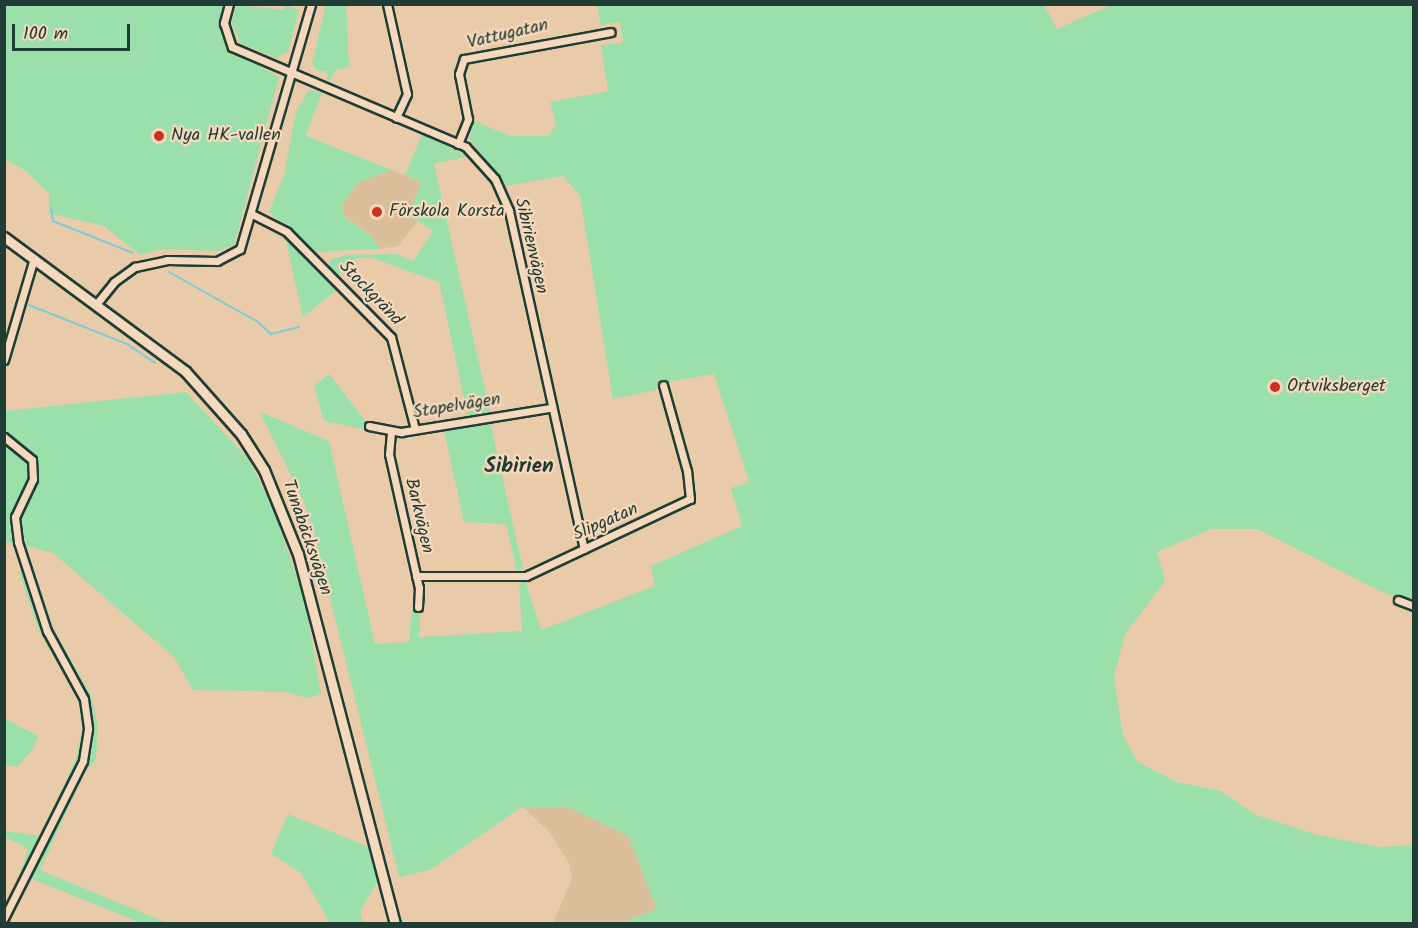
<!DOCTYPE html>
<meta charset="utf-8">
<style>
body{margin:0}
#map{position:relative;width:1418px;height:928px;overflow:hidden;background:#e9cbaa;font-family:Kalam,sans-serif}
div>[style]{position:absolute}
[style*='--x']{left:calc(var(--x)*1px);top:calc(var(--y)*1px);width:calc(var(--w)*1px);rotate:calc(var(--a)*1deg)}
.built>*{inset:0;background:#dabe9a}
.green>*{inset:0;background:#9bdfab}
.stream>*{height:2px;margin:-1px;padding:0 1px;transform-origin:1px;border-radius:1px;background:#7dccda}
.roads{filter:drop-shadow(2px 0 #1f3d34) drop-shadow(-2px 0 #1f3d34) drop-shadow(0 2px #1f3d34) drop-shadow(0 -2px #1f3d34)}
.street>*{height:7px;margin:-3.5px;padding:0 3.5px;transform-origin:3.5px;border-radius:3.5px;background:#f6d8bc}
.secondary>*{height:9px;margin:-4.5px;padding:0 4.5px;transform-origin:4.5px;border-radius:4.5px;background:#f6d8bc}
.dots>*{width:16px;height:16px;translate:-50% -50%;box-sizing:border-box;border:3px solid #f6d8bc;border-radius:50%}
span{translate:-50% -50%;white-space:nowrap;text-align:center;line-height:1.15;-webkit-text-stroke:4.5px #f6d8bc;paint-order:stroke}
.street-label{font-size:18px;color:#1f3d34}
.poi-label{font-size:18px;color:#1f3d34}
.left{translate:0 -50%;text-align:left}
.quarter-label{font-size:21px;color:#1f3d34;font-weight:700}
.frame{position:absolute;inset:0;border:6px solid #1f3d34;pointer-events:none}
.scale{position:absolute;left:12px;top:24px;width:118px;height:27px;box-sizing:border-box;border:3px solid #1f3d34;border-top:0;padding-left:8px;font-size:18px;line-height:21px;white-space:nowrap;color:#1f3d34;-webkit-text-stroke:4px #f6d8bc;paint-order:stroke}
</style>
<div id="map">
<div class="built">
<i style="clip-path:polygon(392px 170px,421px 182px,409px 215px,418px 221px,398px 246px,380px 249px,372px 236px,344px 216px,342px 204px,358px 182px)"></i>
<i style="clip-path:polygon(522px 806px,568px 807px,628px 836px,657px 909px,622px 923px,553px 923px,572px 878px,569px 863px,549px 832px)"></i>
</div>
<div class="green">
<i style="clip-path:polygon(5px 4px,225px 5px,218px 25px,228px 48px,279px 77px,234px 245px,217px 251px,162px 249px,140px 255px,104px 226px,49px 213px,49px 194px,26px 171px,5px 159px)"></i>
<i style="clip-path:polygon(237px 5px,283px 10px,285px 5px,299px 10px,288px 52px,276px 58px,241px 44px,231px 22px)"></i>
<i style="clip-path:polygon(326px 5px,346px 5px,349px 67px,336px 70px,328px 82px,326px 71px,317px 71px,312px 63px)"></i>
<i style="clip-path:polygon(597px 5px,1044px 5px,1057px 29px,1111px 5px,1413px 5px,1413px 603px,1380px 591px,1257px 529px,1212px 529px,1157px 552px,1165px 581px,1125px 634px,1114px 677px,1123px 736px,1138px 762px,1177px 782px,1221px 791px,1256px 815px,1317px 835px,1379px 847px,1413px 845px,1413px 923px,622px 923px,657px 909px,628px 836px,568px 807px,522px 807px,430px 870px,399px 877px,314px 533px,304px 502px,260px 412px,329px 441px,375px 644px,409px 642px,412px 609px,421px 609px,419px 637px,522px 631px,519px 581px,525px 580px,541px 630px,655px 586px,651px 566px,742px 526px,731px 488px,749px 482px,714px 374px,668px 382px,659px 379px,656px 390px,613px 399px,580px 196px,563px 176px,505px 186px,469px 138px,474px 121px,511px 136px,549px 136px,556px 124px,550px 102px,608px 91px,601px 45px,623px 43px,620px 22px,601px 25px)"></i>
<i style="clip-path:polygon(309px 90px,322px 92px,306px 136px,392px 170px,358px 183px,342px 204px,344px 217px,372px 236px,380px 249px,316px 252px,269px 212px,284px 175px,296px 112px)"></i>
<i style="clip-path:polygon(422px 134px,469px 156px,434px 164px,490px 412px,468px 416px,439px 282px,372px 258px,358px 258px,338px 275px,329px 266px,331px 259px,348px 255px,396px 254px,413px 261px,433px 231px,409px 215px,421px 182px,405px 175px)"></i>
<i style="clip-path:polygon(285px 236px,338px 289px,303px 317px,292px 269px)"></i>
<i style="clip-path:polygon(329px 374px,365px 420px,363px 429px,324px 421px,314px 386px)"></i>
<i style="clip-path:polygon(186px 392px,249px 460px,274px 511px,305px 601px,321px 694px,308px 698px,285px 692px,193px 690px,174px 657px,53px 553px,26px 546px,54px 630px,91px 695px,98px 726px,96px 759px,84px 774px,40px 870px,167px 923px,141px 923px,30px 878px,6px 923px,16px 895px,86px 763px,92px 728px,87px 698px,45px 619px,23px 545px,6px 542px,5px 553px,5px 411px)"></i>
<i style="clip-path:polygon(490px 422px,523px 569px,517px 571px,506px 524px,464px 522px,444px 430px)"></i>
<i style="clip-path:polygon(23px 568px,45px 636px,81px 700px,85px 742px,61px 802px,19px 877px,28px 849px,5px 837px,5px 831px,40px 836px,76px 759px,82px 729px,78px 699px,38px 629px,19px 572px)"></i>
<i style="clip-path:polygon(4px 718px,38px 736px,34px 748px,17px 767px,5px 765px)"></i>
<i style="clip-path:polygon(288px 814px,369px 847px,378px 881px,360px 911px,363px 923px,330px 923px,301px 873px,271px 854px)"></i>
</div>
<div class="stream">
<i style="--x:51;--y:208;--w:13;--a:81"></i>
<i style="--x:53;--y:221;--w:86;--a:21.8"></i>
<i style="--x:169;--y:272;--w:102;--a:29.3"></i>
<i style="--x:258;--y:322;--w:18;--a:43"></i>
<i style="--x:271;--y:334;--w:29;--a:-14"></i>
<i style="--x:29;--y:305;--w:105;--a:21.7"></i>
<i style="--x:127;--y:344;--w:34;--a:34"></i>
</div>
<div class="roads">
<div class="street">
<i style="--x:229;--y:4;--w:20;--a:105"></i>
<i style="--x:224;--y:23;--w:25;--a:72"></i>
<i style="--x:232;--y:47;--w:254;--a:23.1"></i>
<i style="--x:466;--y:147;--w:43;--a:47.8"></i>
<i style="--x:495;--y:179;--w:35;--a:66"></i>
<i style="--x:509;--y:211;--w:346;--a:77.5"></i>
<i style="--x:387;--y:4;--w:92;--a:77.5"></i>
<i style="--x:407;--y:94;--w:26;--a:115"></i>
<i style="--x:458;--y:144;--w:27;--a:-68"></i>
<i style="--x:468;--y:119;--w:46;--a:-101.3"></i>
<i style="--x:459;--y:74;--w:16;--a:-72"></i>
<i style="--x:464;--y:59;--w:149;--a:-10.4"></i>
<i style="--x:252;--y:214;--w:39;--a:27"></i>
<i style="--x:287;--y:232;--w:148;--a:45.3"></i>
<i style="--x:391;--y:337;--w:95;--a:75.4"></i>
<i style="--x:98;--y:302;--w:26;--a:-51"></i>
<i style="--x:114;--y:282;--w:26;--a:-36"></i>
<i style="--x:135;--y:267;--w:33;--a:-12"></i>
<i style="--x:167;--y:260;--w:50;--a:1.1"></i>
<i style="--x:217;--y:261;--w:26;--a:-28"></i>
<i style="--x:240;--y:249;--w:255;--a:-73.8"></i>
<i style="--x:4;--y:360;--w:106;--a:-73.6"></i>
<i style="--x:369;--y:426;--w:33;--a:11"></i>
<i style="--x:401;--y:432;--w:151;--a:-9.2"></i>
<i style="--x:391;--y:432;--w:22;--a:95"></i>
<i style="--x:389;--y:454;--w:137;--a:77.4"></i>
<i style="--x:419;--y:588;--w:19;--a:93"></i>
<i style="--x:4;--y:437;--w:36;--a:39"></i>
<i style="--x:32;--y:460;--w:19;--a:87"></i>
<i style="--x:33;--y:479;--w:42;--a:115.3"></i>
<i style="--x:15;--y:517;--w:25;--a:83"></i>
<i style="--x:18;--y:542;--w:94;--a:72"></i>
<i style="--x:47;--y:631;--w:77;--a:61.4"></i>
<i style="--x:84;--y:699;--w:30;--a:82"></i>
<i style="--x:88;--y:729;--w:32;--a:99"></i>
<i style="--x:83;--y:761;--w:176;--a:116.7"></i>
<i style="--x:416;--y:576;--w:110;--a:0"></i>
<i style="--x:526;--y:576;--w:181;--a:-25.2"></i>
<i style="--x:690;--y:499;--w:28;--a:-96"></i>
<i style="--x:687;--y:471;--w:89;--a:-105.6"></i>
<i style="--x:1398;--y:600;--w:17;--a:21"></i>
</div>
<div class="secondary">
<i style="--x:4;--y:237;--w:225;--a:36.5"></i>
<i style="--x:185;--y:371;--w:84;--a:48.4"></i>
<i style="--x:241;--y:434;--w:43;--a:57.4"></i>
<i style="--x:264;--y:470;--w:91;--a:68"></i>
<i style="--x:298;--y:554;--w:383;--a:75.3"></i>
</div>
</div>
<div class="dots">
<i style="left:159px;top:136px;background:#c8321e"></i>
<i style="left:377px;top:212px;background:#c8321e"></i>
<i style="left:1275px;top:387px;background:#c8321e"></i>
</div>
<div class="street-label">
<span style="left:508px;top:35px;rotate:-13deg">Vattugatan</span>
<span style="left:530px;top:246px;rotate:77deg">Sibirienvägen</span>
<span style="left:370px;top:294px;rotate:46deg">Stockgränd</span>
<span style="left:457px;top:407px;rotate:-9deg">Stapelvägen</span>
<span style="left:418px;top:516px;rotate:77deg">Barkvägen</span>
<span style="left:606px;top:523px;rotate:-24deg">Slipgatan</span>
<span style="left:306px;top:538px;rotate:71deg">Tunabäcksvägen</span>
</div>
<div class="poi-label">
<span class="left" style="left:171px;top:136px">Nya HK-vallen</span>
<span class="left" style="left:389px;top:212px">Förskola Korsta</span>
<span class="left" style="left:1287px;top:387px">Ortviksberget</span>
</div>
<div class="quarter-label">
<span style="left:519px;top:467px">Sibirien</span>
</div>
<div class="frame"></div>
<div class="scale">100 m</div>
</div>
